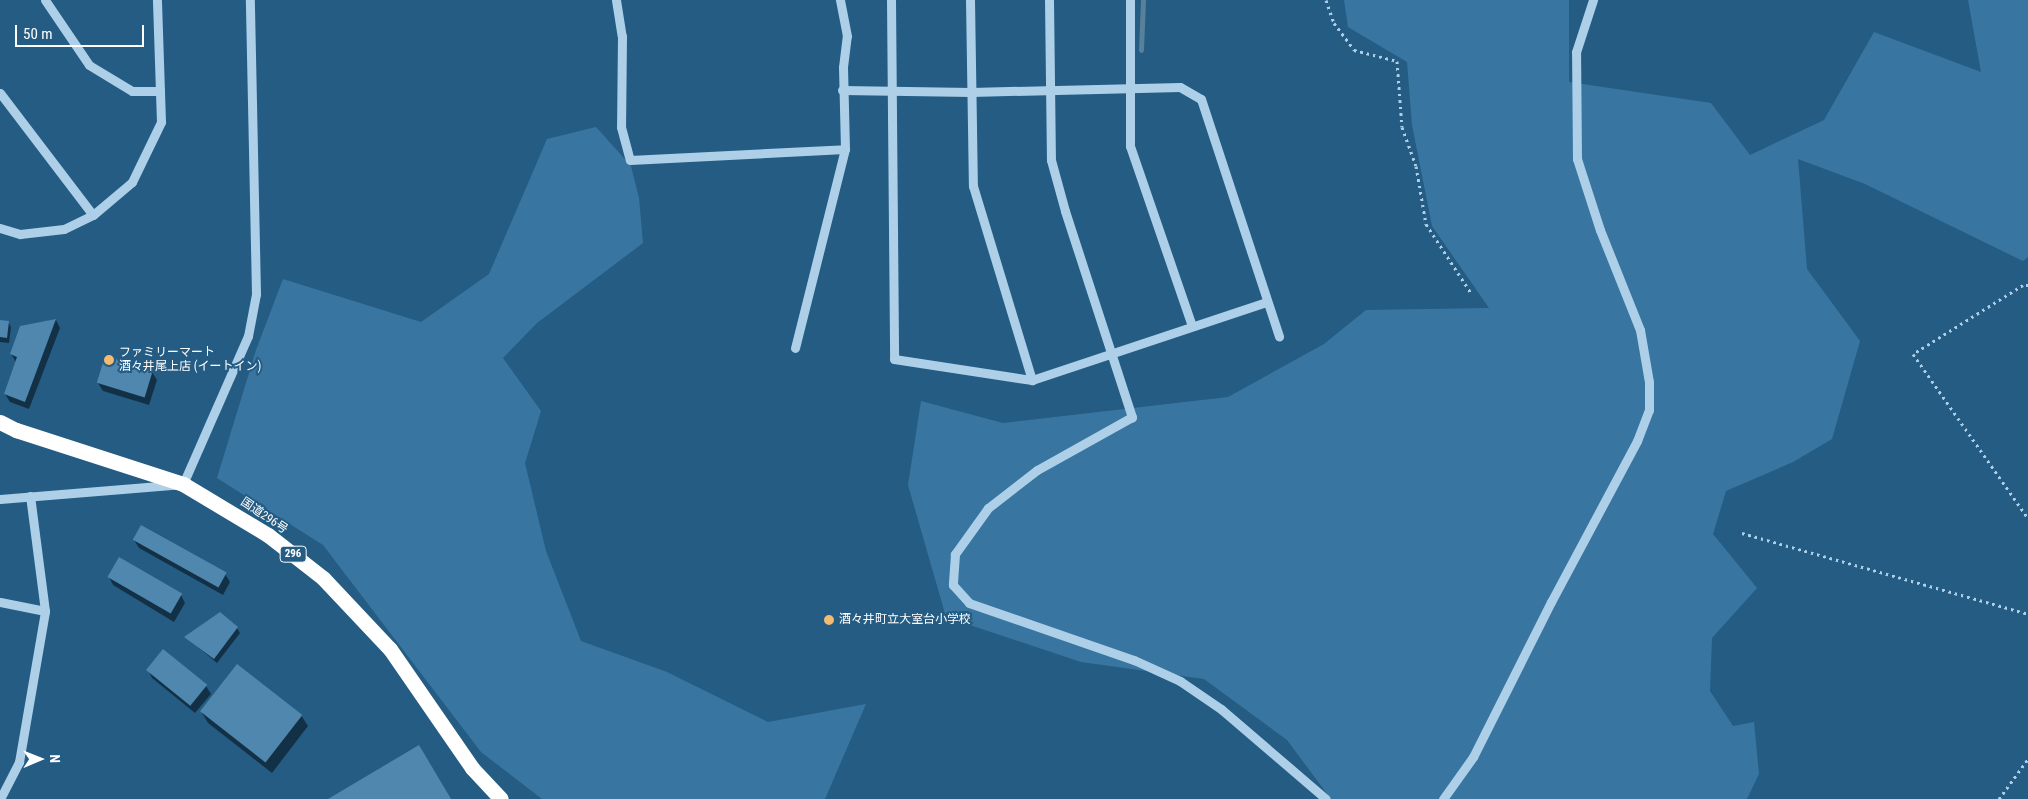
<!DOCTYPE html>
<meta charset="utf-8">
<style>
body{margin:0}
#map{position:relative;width:2028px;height:799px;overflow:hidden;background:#245c84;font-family:"Roboto Condensed","Noto Sans JP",sans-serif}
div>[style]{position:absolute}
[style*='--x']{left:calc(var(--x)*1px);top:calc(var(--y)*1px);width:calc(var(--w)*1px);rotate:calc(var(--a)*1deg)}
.green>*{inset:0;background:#3876a1}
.shadow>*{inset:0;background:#0007}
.stream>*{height:5px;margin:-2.5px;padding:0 2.5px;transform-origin:2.5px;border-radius:2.5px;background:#58809b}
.building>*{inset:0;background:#5087ae;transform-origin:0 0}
.path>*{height:3px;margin-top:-1.5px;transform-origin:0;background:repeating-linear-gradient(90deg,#add0e8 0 2.5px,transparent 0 6.5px)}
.minor>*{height:9px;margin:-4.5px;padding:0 4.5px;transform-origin:4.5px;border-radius:4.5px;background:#add0e8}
.highway>*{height:15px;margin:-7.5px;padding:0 7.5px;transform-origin:7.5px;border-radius:7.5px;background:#fff}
.dots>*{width:14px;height:14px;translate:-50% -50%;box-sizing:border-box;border:2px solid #245c84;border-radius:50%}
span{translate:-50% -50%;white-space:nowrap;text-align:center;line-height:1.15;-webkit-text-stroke:4px #245c84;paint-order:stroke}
.shield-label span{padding:1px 4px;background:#245c84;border:1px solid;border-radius:4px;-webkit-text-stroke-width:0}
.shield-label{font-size:11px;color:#fff;font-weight:700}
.poi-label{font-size:12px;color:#fff}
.left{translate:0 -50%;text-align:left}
.street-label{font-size:12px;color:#fff}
.north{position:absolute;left:15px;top:734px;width:50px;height:50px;-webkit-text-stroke:4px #245c84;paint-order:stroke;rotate:89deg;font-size:14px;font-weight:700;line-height:20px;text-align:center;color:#fff}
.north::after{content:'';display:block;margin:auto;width:18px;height:22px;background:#fff;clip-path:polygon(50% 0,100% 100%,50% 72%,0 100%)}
.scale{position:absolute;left:15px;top:25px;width:129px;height:22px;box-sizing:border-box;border:2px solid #fff;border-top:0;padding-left:6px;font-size:15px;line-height:18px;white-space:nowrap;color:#fff;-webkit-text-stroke:4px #245c84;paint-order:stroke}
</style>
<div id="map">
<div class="green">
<i style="clip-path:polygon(1344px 0,1569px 0,1569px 82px,1711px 103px,1750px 155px,1824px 120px,1874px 32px,1981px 72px,1968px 0,2028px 0,2028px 257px,2023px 261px,1865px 184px,1798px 159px,1807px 269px,1860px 341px,1832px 439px,1793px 462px,1726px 491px,1713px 534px,1757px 588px,1712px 638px,1710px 691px,1733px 726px,1754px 722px,1759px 774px,1747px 799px,1331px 799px,1287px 740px,1204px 679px,1081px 662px,946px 617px,908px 485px,921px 401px,1003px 423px,1228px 397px,1324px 344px,1366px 310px,1489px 308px,1432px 226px,1412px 125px,1407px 62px,1348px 27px)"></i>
<i style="clip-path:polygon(596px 127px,631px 166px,639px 198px,643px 243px,537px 323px,503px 358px,541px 411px,525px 463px,546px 551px,581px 641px,667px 672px,768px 722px,866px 704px,825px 799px,542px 799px,481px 752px,323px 545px,217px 478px,256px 350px,283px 279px,421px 322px,489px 274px,547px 139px)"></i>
</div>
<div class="shadow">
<i style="clip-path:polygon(56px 320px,60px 328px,29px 409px,10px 402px,5px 394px,16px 362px,11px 354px,21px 327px)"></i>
<i style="clip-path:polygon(0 321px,8px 322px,11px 327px,9px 343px,0 342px)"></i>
<i style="clip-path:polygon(152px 372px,157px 380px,149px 405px,103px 391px,98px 383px)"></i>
<i style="clip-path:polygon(134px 540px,225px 574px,230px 582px,223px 595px,139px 548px)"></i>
<i style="clip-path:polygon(109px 577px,181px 595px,185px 603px,174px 622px,113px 585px)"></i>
<i style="clip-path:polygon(237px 628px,240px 633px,217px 663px,186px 637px)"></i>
<i style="clip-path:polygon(148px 670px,206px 686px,211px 694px,195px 713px,152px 678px)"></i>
<i style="clip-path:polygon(202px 713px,301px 715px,308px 726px,272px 773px,208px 723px)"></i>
</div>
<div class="stream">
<i style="--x:1141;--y:50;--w:50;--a:-87.7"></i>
</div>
<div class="building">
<i style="clip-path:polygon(56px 319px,25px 402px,4px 394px,17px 357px,10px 354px,20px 326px)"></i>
<i style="clip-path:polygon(0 320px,9px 321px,7px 338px,0 337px)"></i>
<i style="left:105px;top:356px;width:50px;height:28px;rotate:17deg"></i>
<i style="left:141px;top:525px;width:98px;height:17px;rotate:29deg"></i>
<i style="left:119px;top:557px;width:73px;height:23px;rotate:30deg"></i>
<i style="clip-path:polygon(220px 612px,238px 627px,214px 659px,184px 637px)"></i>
<i style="left:163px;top:649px;width:57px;height:27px;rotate:39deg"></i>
<i style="left:237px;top:664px;width:83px;height:60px;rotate:38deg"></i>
<i style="clip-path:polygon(419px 745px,451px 799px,328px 799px)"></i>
</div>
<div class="path">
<i style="--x:1326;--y:0;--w:24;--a:71"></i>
<i style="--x:1334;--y:23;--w:34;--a:53"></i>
<i style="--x:1354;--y:50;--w:44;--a:14.3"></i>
<i style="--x:1397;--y:61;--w:66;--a:85.7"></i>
<i style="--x:1402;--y:127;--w:41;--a:70.3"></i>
<i style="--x:1416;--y:166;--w:59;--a:80.2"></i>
<i style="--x:1426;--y:224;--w:82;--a:56.9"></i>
<i style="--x:2028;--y:285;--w:5;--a:180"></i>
<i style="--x:2023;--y:285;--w:130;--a:147.9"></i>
<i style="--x:1913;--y:354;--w:200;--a:55"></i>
<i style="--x:1742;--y:533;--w:297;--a:15.8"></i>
<i style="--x:1999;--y:799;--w:49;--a:-54.1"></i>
</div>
<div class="minor">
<i style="--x:45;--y:0;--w:78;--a:55.9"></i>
<i style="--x:89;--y:65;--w:50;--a:31.2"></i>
<i style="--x:132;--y:91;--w:28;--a:0"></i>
<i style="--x:616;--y:0;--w:36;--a:81"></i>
<i style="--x:622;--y:36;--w:91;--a:90.6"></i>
<i style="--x:621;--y:127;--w:34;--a:75"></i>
<i style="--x:630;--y:160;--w:215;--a:-2.9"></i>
<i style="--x:891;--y:0;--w:359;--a:89.5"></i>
<i style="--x:894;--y:359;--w:140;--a:8.7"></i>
<i style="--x:1032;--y:380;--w:247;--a:-18.4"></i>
<i style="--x:970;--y:0;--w:186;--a:89.1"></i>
<i style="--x:973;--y:186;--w:203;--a:73.1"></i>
<i style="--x:1049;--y:0;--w:160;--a:89.3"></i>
<i style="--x:1051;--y:160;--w:53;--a:74.6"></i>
<i style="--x:1065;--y:211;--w:217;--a:72"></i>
<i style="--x:1132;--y:417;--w:109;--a:150.8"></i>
<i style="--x:1037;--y:470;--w:62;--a:142.2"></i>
<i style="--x:988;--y:508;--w:57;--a:125.7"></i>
<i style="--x:955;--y:554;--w:31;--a:94"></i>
<i style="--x:953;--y:585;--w:24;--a:48"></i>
<i style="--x:969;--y:603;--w:175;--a:19.1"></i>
<i style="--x:1134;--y:660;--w:51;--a:24.5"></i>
<i style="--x:1180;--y:681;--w:50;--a:34.3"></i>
<i style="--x:1221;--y:709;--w:138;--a:40.6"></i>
<i style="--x:1130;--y:0;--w:146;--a:90"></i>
<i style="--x:1130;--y:146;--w:190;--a:71"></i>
<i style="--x:842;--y:90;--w:129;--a:0.9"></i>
<i style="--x:971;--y:92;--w:209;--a:-1.4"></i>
<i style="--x:1180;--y:87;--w:24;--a:30"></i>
<i style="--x:1201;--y:99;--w:250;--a:71.8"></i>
<i style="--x:0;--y:93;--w:153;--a:52.7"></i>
<i style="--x:0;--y:228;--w:21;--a:17"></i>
<i style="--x:20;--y:234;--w:44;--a:-6.5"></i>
<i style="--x:64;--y:229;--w:32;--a:-26"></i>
<i style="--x:93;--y:215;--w:51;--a:-40.2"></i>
<i style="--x:132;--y:182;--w:67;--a:-64.2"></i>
<i style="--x:161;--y:122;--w:122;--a:-91.9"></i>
<i style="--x:795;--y:348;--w:205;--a:-75.9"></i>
<i style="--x:845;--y:149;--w:82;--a:-91.4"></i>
<i style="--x:843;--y:67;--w:31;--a:-83"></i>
<i style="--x:847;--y:36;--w:37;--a:-101"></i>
<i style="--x:0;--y:499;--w:184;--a:-4.7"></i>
<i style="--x:183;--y:484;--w:162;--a:-66.3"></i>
<i style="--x:248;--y:336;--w:43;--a:-79.2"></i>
<i style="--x:256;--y:294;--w:294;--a:-91.2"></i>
<i style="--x:0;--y:602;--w:46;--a:11.3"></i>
<i style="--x:0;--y:799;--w:42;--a:-62.8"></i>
<i style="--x:19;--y:762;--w:153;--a:-80.2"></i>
<i style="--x:45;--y:611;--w:116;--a:-97.4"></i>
<i style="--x:1443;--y:799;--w:52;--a:-54.5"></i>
<i style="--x:1473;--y:757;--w:174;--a:-63.3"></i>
<i style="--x:1551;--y:602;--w:183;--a:-61.9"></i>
<i style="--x:1637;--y:441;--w:33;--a:-69"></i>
<i style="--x:1649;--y:410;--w:28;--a:-90"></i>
<i style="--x:1649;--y:382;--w:53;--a:-99.8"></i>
<i style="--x:1640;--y:330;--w:108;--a:-111.8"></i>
<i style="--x:1600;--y:230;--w:75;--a:-107.9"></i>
<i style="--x:1577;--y:159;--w:107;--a:-90.5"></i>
<i style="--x:1576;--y:52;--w:55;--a:-71.9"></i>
</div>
<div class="highway">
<i style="--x:0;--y:422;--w:18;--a:27"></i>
<i style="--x:16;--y:430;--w:176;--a:17.9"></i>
<i style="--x:183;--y:484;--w:99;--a:31"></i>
<i style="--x:268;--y:535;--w:70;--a:38"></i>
<i style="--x:323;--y:578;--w:98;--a:46.7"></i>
<i style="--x:390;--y:649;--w:145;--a:55.4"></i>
<i style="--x:472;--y:768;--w:42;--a:46.9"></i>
</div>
<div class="dots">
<i style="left:109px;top:360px;background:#f3ba70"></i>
<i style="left:829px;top:620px;background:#f3ba70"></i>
</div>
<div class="shield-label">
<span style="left:293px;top:554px">296</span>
</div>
<div class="poi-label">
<span class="left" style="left:119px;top:360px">ファミリーマート<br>酒々井尾上店 (イートイン)</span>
<span class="left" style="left:839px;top:620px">酒々井町立大室台小学校</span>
</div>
<div class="street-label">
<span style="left:264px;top:516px;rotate:34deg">国道296号</span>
</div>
<div class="north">N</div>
<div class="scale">50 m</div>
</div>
